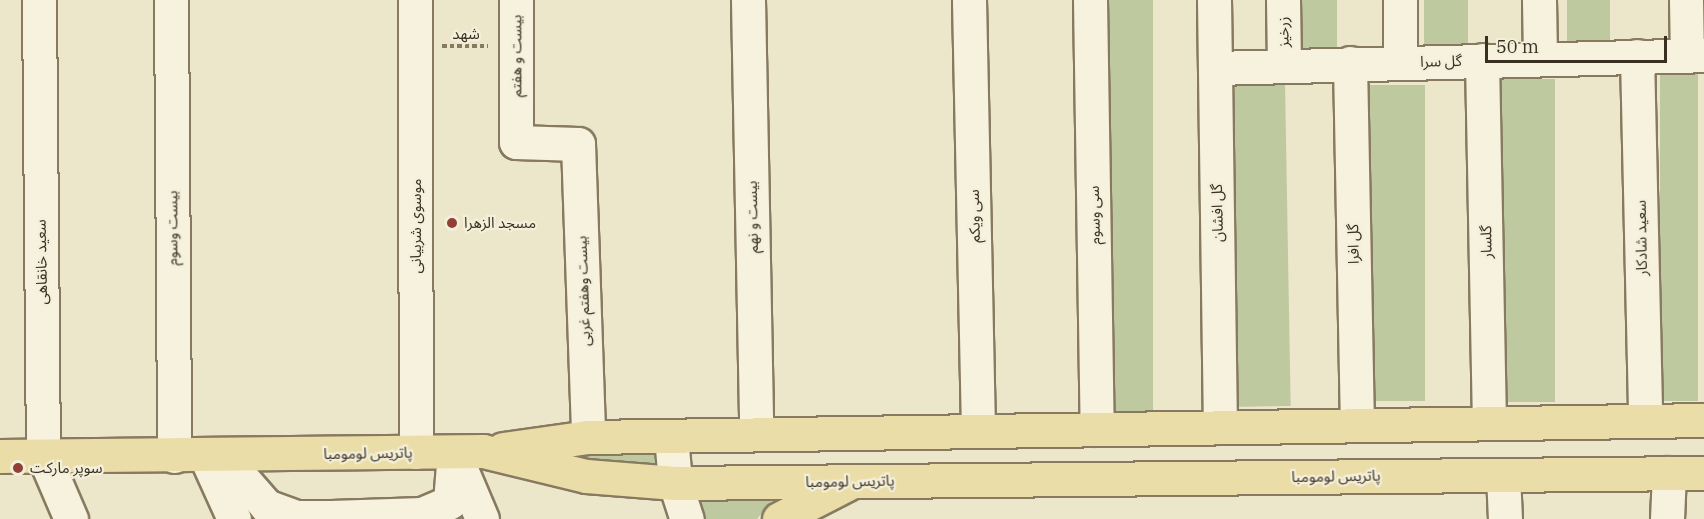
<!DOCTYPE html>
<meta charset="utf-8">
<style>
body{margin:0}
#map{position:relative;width:1704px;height:519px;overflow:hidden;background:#ece6cb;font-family:"IBM Plex Serif","Noto Sans Arabic",serif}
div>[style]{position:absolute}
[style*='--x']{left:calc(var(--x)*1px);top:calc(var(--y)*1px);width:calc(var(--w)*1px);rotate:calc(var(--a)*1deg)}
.green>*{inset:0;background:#bfc99f;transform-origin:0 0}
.path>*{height:4px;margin-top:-2px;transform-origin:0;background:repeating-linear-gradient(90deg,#877a60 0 4.5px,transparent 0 7.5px)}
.roads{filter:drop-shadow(2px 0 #877a60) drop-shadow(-2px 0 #877a60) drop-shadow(0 2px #877a60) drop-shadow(0 -2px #877a60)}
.minor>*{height:33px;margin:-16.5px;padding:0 16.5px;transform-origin:16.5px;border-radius:16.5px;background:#f7f2de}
.major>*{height:33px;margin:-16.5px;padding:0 16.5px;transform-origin:16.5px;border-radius:16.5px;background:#eadda7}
.dots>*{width:16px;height:16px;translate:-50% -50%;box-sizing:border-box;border:3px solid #f4efda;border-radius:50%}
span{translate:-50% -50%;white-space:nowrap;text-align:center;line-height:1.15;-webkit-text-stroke:4.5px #f4efda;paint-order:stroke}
.street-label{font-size:15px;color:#393022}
.poi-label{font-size:15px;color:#393022}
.left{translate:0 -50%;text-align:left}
.scale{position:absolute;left:1485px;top:36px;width:182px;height:27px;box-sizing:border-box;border:3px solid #393022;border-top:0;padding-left:8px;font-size:18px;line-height:21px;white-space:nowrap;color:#393022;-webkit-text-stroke:4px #f4efda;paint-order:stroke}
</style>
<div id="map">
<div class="green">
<i style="left:1103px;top:0;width:50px;height:422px"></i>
<i style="left:1293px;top:0;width:44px;height:50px"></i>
<i style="left:1424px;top:0;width:44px;height:48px"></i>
<i style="left:1567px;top:0;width:43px;height:42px"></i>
<i style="left:1660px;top:74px;width:38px;height:327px"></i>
<i style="left:1500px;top:79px;width:55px;height:323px"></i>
<i style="left:1285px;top:83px;width:323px;height:63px;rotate:89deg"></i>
<i style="left:1369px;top:85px;width:56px;height:316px"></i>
<i style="clip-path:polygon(659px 445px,659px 467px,550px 463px,551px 446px)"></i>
<i style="clip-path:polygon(697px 491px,778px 493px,757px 519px,706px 519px)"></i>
</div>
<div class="path">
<i style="--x:442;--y:46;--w:46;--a:0"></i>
</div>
<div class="roads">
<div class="minor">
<i style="--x:39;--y:0;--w:454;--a:89.5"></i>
<i style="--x:43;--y:454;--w:71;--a:66.7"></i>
<i style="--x:171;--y:0;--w:456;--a:89.6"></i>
<i style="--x:415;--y:0;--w:452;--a:89.9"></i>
<i style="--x:516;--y:0;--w:142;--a:90"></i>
<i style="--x:516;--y:142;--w:62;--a:1.8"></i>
<i style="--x:578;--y:144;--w:293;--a:88"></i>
<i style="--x:748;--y:0;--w:434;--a:88.9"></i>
<i style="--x:969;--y:0;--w:431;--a:88.8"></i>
<i style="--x:1090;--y:0;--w:429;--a:89.1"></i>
<i style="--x:1214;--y:0;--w:427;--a:89.2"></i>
<i style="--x:1283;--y:0;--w:65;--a:89.1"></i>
<i style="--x:1539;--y:0;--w:59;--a:89"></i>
<i style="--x:1686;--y:0;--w:55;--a:89"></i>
<i style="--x:1637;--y:56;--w:365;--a:88.7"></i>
<i style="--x:1482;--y:60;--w:363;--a:88.9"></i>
<i style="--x:1400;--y:62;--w:62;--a:-90"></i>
<i style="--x:1350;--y:63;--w:362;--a:88.9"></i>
<i style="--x:1215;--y:68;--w:489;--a:-1.5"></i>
<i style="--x:671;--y:436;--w:47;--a:85.1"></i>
<i style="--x:675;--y:483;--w:38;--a:72"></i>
<i style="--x:205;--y:455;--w:44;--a:31.9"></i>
<i style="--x:242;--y:478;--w:37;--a:49"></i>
<i style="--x:266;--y:506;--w:33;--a:20"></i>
<i style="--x:297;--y:517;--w:34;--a:0"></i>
<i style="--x:331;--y:517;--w:91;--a:-1.9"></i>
<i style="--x:422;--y:514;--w:30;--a:-23"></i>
<i style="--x:450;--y:502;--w:50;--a:-85.4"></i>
<i style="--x:205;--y:455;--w:70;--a:65.6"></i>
<i style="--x:457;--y:460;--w:64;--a:67"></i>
<i style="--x:1503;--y:475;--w:44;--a:87.4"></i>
<i style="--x:1667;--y:519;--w:46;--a:-87.5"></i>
</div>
<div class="major">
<i style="--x:503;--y:449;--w:86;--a:-8"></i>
<i style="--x:588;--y:437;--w:1116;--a:-0.87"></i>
<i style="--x:0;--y:456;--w:483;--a:-0.6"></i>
<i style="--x:483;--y:451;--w:106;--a:13.6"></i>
<i style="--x:586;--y:476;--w:89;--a:4.5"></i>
<i style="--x:675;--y:483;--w:1029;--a:-0.56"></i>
<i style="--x:779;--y:519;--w:76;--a:-27.2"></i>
</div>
</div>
<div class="dots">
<i style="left:452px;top:223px;background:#914036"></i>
<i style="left:18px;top:468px;background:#914036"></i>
</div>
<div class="street-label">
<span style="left:1283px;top:32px;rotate:-91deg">زرخیز</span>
<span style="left:466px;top:34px">شهد</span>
<span style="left:516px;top:56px;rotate:-90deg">بیست و هفتم</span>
<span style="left:1441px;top:61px;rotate:-1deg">گل سرا</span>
<span style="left:1217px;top:213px;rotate:-91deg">گل افشان</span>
<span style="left:1094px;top:215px;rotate:-91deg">سی وسوم</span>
<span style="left:974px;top:216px;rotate:-91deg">سی ویکم</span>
<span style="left:752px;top:217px;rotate:-91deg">بیست و نهم</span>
<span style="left:416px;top:226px;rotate:-90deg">موسوی شربیانی</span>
<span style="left:172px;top:228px;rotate:-90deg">بیست وسوم</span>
<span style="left:1641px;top:238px;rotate:-91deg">سعید شادکار</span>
<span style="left:1486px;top:242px;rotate:-91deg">گلسار</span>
<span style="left:1353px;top:244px;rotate:-91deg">گل افرا</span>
<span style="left:41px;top:262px;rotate:-91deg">سعید خانقاهی</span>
<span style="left:583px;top:291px;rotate:-92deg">بیست وهفتم غربی</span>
<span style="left:368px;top:453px;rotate:-1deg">پاتریس لومومبا</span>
<span style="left:1336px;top:476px;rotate:-1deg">پاتریس لومومبا</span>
<span style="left:850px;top:481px;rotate:-1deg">پاتریس لومومبا</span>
</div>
<div class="poi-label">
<span class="left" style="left:464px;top:223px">مسجد الزهرا</span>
<span class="left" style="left:30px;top:468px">سوپر مارکت</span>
</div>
<div class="scale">50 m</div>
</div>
